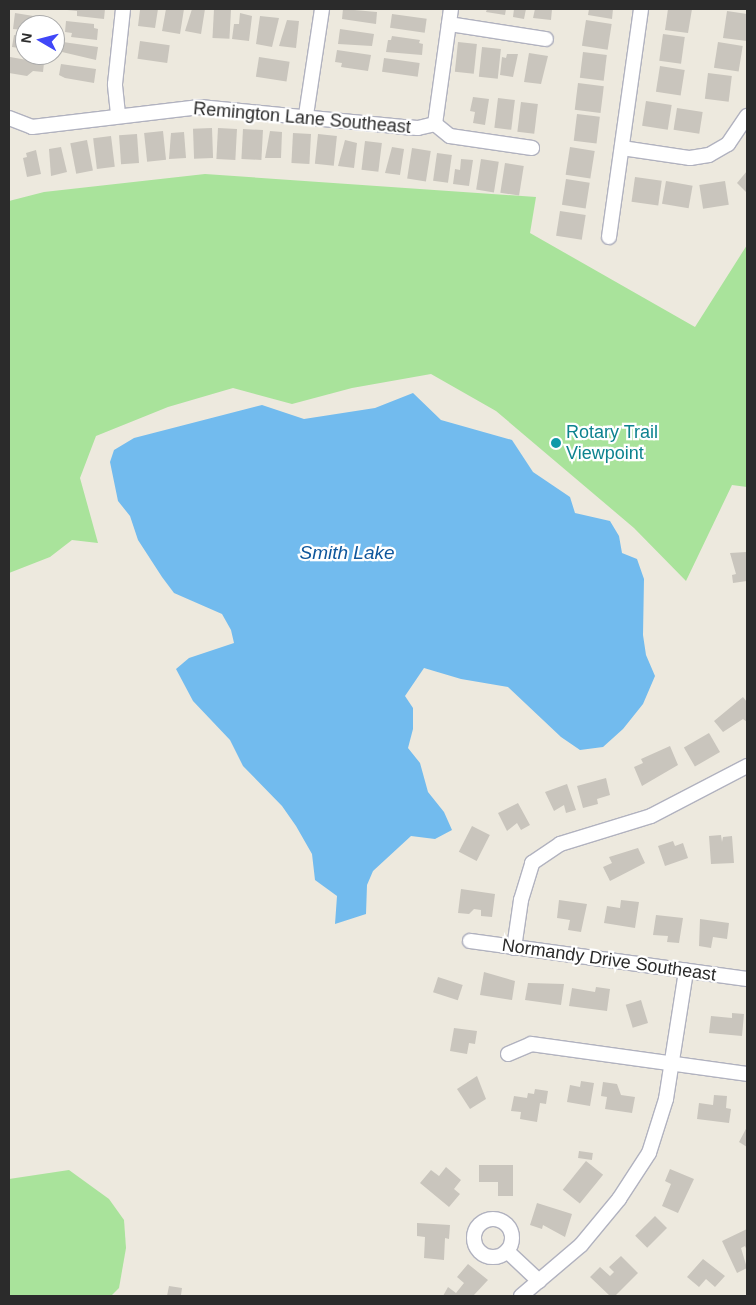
<!DOCTYPE html>
<style>
body{margin:0}
#map{position:relative;width:756px;height:1305px;overflow:hidden;background:#ede9de;font-family:Arial,sans-serif}
div>[style]{position:absolute}
[style*='--x']{left:calc(var(--x)*1px);top:calc(var(--y)*1px);width:calc(var(--w)*1px);rotate:calc(var(--a)*1deg)}
.green>*{inset:0;background:#a9e39b}
.water>*{inset:0;background:#72bbee}
.building>*{inset:0;background:#c9c5bd;transform-origin:0 0}
.roads{filter:drop-shadow(1px 0 #b1b2bf) drop-shadow(-1px 0 #b1b2bf) drop-shadow(0 1px #b1b2bf) drop-shadow(0 -1px #b1b2bf)}
.minor>*{height:14px;margin:-7px;padding:0 7px;transform-origin:7px;border-radius:7px;background:#fff}
.minor>.ring{margin:-7px;padding:0;box-sizing:content-box;background:none;border:14px solid #fff;border-radius:50%}
.dots>*{width:14px;height:14px;translate:-50% -50%;box-sizing:border-box;border:2px solid #fff;border-radius:50%}
span{translate:-50% -50%;white-space:nowrap;text-align:center;line-height:1.15;-webkit-text-stroke:4.5px #fff;paint-order:stroke}
.street-label{font-size:18px;color:#2b2b2b}
.culture-label{font-size:18px;color:#0d838f}
.left{translate:0 -50%;text-align:left}
.water-label{font-size:19px;color:#0f579c;font-style:italic}
.frame{position:absolute;inset:0;border:10px solid #2b2b2b;pointer-events:none}
.north{position:absolute;left:15px;top:15px;width:50px;height:50px;box-sizing:border-box;background:#fff;border:1px solid #aaa;border-radius:50%;rotate:278deg;font-size:14px;font-weight:700;line-height:20px;text-align:center;color:#2b2b2b}
.north::after{content:'';display:block;margin:auto;width:18px;height:22px;background:#4047f8;clip-path:polygon(50% 0,100% 100%,50% 72%,0 100%)}
</style>
<div id="map">
<div class="green">
<i style="clip-path:polygon(205px 174px,536px 197px,530px 233px,695px 327px,747px 245px,747px 487px,732px 485px,686px 581px,634px 528px,496px 411px,431px 374px,352px 388px,292px 404px,233px 388px,168px 407px,96px 436px,80px 478px,98px 543px,72px 540px,50px 557px,9px 573px,9px 201px,44px 192px)"></i>
<i style="clip-path:polygon(69px 1170px,109px 1199px,124px 1220px,126px 1248px,119px 1288px,111px 1296px,9px 1296px,9px 1179px)"></i>
</div>
<div class="water">
<i style="clip-path:polygon(413px 393px,441px 420px,512px 440px,533px 472px,570px 497px,575px 513px,610px 521px,619px 536px,622px 553px,637px 559px,644px 579px,643px 635px,646px 655px,655px 676px,643px 704px,623px 729px,603px 747px,580px 750px,561px 737px,508px 687px,461px 679px,424px 668px,405px 696px,413px 708px,413px 729px,408px 748px,420px 763px,428px 792px,444px 812px,452px 830px,435px 839px,411px 836px,373px 871px,367px 885px,366px 914px,335px 924px,337px 896px,315px 880px,312px 854px,296px 826px,282px 806px,243px 766px,230px 740px,193px 701px,176px 669px,189px 658px,234px 643px,231px 630px,222px 614px,174px 593px,162px 577px,138px 540px,130px 516px,118px 501px,110px 462px,114px 450px,134px 438px,262px 405px,304px 419px,375px 408px)"></i>
</div>
<div class="building">
<i style="clip-path:polygon(105px 9px,104px 19px,77px 16px,77px 11px,67px 10px)"></i>
<i style="clip-path:polygon(158px 9px,155px 28px,138px 26px,140px 10px)"></i>
<i style="clip-path:polygon(166px 9px,184px 9px,180px 34px,162px 31px)"></i>
<i style="clip-path:polygon(192px 9px,205px 9px,201px 34px,185px 31px)"></i>
<i style="left:214px;top:9px;width:17px;height:29px;rotate:3deg"></i>
<i style="clip-path:polygon(343px 9px,377px 12px,376px 24px,342px 19px)"></i>
<i style="clip-path:polygon(487px 9px,506px 9px,505px 15px,486px 12px)"></i>
<i style="clip-path:polygon(514px 9px,526px 9px,524px 19px,513px 17px)"></i>
<i style="clip-path:polygon(535px 9px,552px 9px,551px 20px,533px 18px)"></i>
<i style="clip-path:polygon(589px 9px,613px 9px,612px 19px,588px 15px)"></i>
<i style="clip-path:polygon(668px 9px,692px 9px,688px 33px,665px 30px)"></i>
<i style="clip-path:polygon(727px 11px,747px 14px,747px 41px,723px 38px)"></i>
<i style="clip-path:polygon(15px 13px,52px 19px,51px 25px,25px 25px,25px 30px,13px 29px)"></i>
<i style="clip-path:polygon(240px 13px,252px 16px,249px 41px,232px 39px,234px 24px,239px 24px)"></i>
<i style="left:392px;top:14px;width:35px;height:14px;rotate:8deg"></i>
<i style="clip-path:polygon(260px 16px,279px 18px,272px 47px,256px 44px)"></i>
<i style="clip-path:polygon(287px 20px,299px 21px,296px 48px,279px 46px)"></i>
<i style="left:586px;top:20px;width:26px;height:26px;rotate:9deg"></i>
<i style="clip-path:polygon(66px 21px,94px 24px,94px 28px,98px 29px,97px 40px,71px 37px,72px 33px,65px 32px)"></i>
<i style="clip-path:polygon(340px 29px,374px 34px,372px 46px,338px 44px)"></i>
<i style="left:663px;top:34px;width:22px;height:27px;rotate:8deg"></i>
<i style="clip-path:polygon(14px 35px,25px 37px,25px 49px,12px 47px)"></i>
<i style="clip-path:polygon(392px 36px,420px 40px,419px 43px,423px 44px,422px 55px,386px 52px,388px 40px,391px 40px)"></i>
<i style="left:140px;top:41px;width:30px;height:18px;rotate:8deg"></i>
<i style="clip-path:polygon(63px 42px,98px 47px,96px 60px,62px 52px)"></i>
<i style="left:458px;top:42px;width:19px;height:30px;rotate:6deg"></i>
<i style="left:718px;top:42px;width:25px;height:26px;rotate:9deg"></i>
<i style="left:482px;top:47px;width:19px;height:30px;rotate:6deg"></i>
<i style="clip-path:polygon(337px 50px,371px 55px,368px 71px,341px 67px,342px 63px,335px 62px)"></i>
<i style="left:583px;top:52px;width:24px;height:26px;rotate:7deg"></i>
<i style="clip-path:polygon(529px 53px,548px 56px,541px 84px,524px 82px)"></i>
<i style="clip-path:polygon(507px 54px,518px 54px,513px 77px,500px 75px,502px 57px,506px 58px)"></i>
<i style="clip-path:polygon(10px 57px,44px 63px,43px 72px,33px 71px,27px 76px,9px 73px)"></i>
<i style="left:259px;top:57px;width:31px;height:20px;rotate:9deg"></i>
<i style="left:384px;top:58px;width:36px;height:14px;rotate:8deg"></i>
<i style="clip-path:polygon(61px 64px,96px 69px,94px 83px,65px 78px,59px 75px)"></i>
<i style="left:660px;top:66px;width:25px;height:26px;rotate:9deg"></i>
<i style="left:708px;top:73px;width:24px;height:26px;rotate:7deg"></i>
<i style="left:578px;top:83px;width:26px;height:27px;rotate:7deg"></i>
<i style="clip-path:polygon(473px 97px,489px 99px,485px 125px,473px 123px,475px 112px,470px 111px)"></i>
<i style="left:498px;top:98px;width:17px;height:30px;rotate:7deg"></i>
<i style="left:646px;top:101px;width:26px;height:25px;rotate:9deg"></i>
<i style="left:521px;top:102px;width:17px;height:30px;rotate:7deg"></i>
<i style="left:677px;top:108px;width:26px;height:22px;rotate:9deg"></i>
<i style="left:577px;top:114px;width:23px;height:27px;rotate:7deg"></i>
<i style="left:212px;top:128px;width:30px;height:19px;rotate:88deg"></i>
<i style="left:218px;top:128px;width:19px;height:31px;rotate:3deg"></i>
<i style="left:243px;top:129px;width:20px;height:30px;rotate:3deg"></i>
<i style="left:163px;top:131px;width:29px;height:19px;rotate:84deg"></i>
<i style="clip-path:polygon(270px 131px,282px 132px,281px 158px,265px 158px)"></i>
<i style="clip-path:polygon(184px 132px,186px 158px,169px 159px,171px 133px)"></i>
<i style="left:293px;top:133px;width:18px;height:30px;rotate:3deg"></i>
<i style="left:137px;top:134px;width:29px;height:18px;rotate:86deg"></i>
<i style="left:318px;top:134px;width:19px;height:30px;rotate:6deg"></i>
<i style="left:111px;top:136px;width:31px;height:18px;rotate:83deg"></i>
<i style="left:87px;top:140px;width:31px;height:17px;rotate:79deg"></i>
<i style="clip-path:polygon(345px 140px,357px 143px,354px 168px,338px 166px)"></i>
<i style="left:365px;top:141px;width:17px;height:29px;rotate:7deg"></i>
<i style="clip-path:polygon(61px 147px,67px 172px,51px 176px,49px 149px)"></i>
<i style="clip-path:polygon(392px 147px,404px 149px,400px 175px,385px 173px)"></i>
<i style="left:570px;top:147px;width:25px;height:28px;rotate:9deg"></i>
<i style="left:412px;top:148px;width:19px;height:31px;rotate:9deg"></i>
<i style="clip-path:polygon(36px 150px,41px 174px,27px 177px,23px 158px,27px 157px,26px 153px)"></i>
<i style="left:437px;top:153px;width:15px;height:28px;rotate:8deg"></i>
<i style="clip-path:polygon(461px 159px,473px 160px,469px 186px,453px 184px,455px 169px,460px 170px)"></i>
<i style="left:481px;top:159px;width:18px;height:31px;rotate:9deg"></i>
<i style="left:505px;top:163px;width:19px;height:30px;rotate:9deg"></i>
<i style="clip-path:polygon(747px 171px,747px 193px,737px 183px)"></i>
<i style="left:635px;top:177px;width:27px;height:25px;rotate:8deg"></i>
<i style="left:566px;top:179px;width:24px;height:26px;rotate:9deg"></i>
<i style="left:666px;top:181px;width:27px;height:23px;rotate:10deg"></i>
<i style="left:725px;top:181px;width:24px;height:26px;rotate:81deg"></i>
<i style="left:560px;top:211px;width:26px;height:25px;rotate:9deg"></i>
<i style="clip-path:polygon(747px 552px,747px 581px,733px 583px,732px 575px,736px 574px,730px 553px)"></i>
<i style="clip-path:polygon(743px 697px,747px 702px,747px 722px,743px 719px,723px 732px,714px 721px)"></i>
<i style="left:709px;top:733px;width:22px;height:29px;rotate:60deg"></i>
<i style="clip-path:polygon(670px 746px,678px 765px,642px 786px,634px 767px,643px 763px,641px 759px)"></i>
<i style="clip-path:polygon(606px 778px,610px 795px,597px 799px,598px 804px,583px 808px,577px 786px)"></i>
<i style="clip-path:polygon(567px 784px,576px 810px,566px 813px,564px 805px,554px 811px,545px 792px)"></i>
<i style="clip-path:polygon(518px 803px,530px 825px,521px 830px,517px 823px,507px 831px,498px 813px)"></i>
<i style="left:472px;top:826px;width:20px;height:29px;rotate:27deg"></i>
<i style="clip-path:polygon(721px 835px,722px 842px,723px 837px,732px 836px,734px 863px,711px 864px,709px 836px)"></i>
<i style="clip-path:polygon(673px 841px,675px 846px,683px 843px,688px 858px,665px 866px,658px 846px)"></i>
<i style="clip-path:polygon(638px 848px,645px 863px,610px 881px,603px 867px,612px 863px,609px 857px)"></i>
<i style="clip-path:polygon(461px 889px,495px 894px,492px 917px,481px 916px,481px 910px,474px 909px,469px 914px,458px 913px)"></i>
<i style="clip-path:polygon(559px 900px,587px 904px,581px 932px,568px 930px,570px 920px,557px 918px)"></i>
<i style="clip-path:polygon(621px 900px,639px 902px,635px 928px,604px 923px,607px 906px,620px 908px)"></i>
<i style="clip-path:polygon(656px 915px,683px 918px,679px 943px,667px 942px,668px 936px,653px 935px)"></i>
<i style="clip-path:polygon(700px 919px,729px 923px,727px 939px,713px 937px,711px 948px,699px 946px)"></i>
<i style="clip-path:polygon(484px 972px,515px 981px,512px 1000px,480px 995px)"></i>
<i style="left:438px;top:977px;width:26px;height:16px;rotate:18deg"></i>
<i style="clip-path:polygon(528px 983px,564px 984px,561px 1005px,525px 1000px)"></i>
<i style="clip-path:polygon(596px 987px,610px 989px,607px 1011px,569px 1006px,572px 988px,595px 992px)"></i>
<i style="left:641px;top:1000px;width:24px;height:16px;rotate:73deg"></i>
<i style="clip-path:polygon(732px 1013px,744px 1014px,742px 1036px,709px 1033px,711px 1016px,732px 1018px)"></i>
<i style="clip-path:polygon(454px 1028px,477px 1031px,475px 1044px,469px 1043px,467px 1054px,450px 1051px)"></i>
<i style="clip-path:polygon(477px 1076px,486px 1099px,470px 1109px,457px 1089px)"></i>
<i style="clip-path:polygon(581px 1081px,594px 1083px,590px 1106px,567px 1102px,570px 1085px,580px 1087px)"></i>
<i style="clip-path:polygon(603px 1082px,617px 1084px,621px 1095px,635px 1097px,632px 1113px,605px 1109px,607px 1097px,601px 1096px)"></i>
<i style="clip-path:polygon(535px 1089px,548px 1091px,546px 1104px,540px 1103px,537px 1122px,520px 1119px,521px 1112px,511px 1111px,514px 1096px,527px 1098px,528px 1093px,534px 1094px)"></i>
<i style="clip-path:polygon(714px 1095px,727px 1096px,726px 1108px,731px 1109px,729px 1123px,697px 1119px,699px 1103px,713px 1105px)"></i>
<i style="clip-path:polygon(747px 1127px,747px 1147px,739px 1142px)"></i>
<i style="left:579px;top:1151px;width:14px;height:7px;rotate:8deg"></i>
<i style="left:586px;top:1161px;width:22px;height:37px;rotate:39deg"></i>
<i style="clip-path:polygon(479px 1165px,513px 1165px,513px 1196px,498px 1196px,498px 1182px,479px 1182px)"></i>
<i style="clip-path:polygon(446px 1167px,461px 1180px,454px 1189px,460px 1194px,449px 1207px,420px 1183px,431px 1170px,439px 1176px)"></i>
<i style="clip-path:polygon(670px 1169px,694px 1179px,678px 1213px,662px 1206px,671px 1184px,665px 1181px)"></i>
<i style="clip-path:polygon(537px 1203px,572px 1214px,565px 1237px,543px 1225px,542px 1229px,530px 1225px)"></i>
<i style="left:655px;top:1216px;width:17px;height:28px;rotate:45deg"></i>
<i style="clip-path:polygon(417px 1223px,450px 1225px,449px 1239px,445px 1238px,444px 1260px,424px 1258px,425px 1237px,417px 1236px)"></i>
<i style="clip-path:polygon(747px 1229px,747px 1251px,745px 1246px,741px 1248px,747px 1268px,737px 1273px,722px 1241px)"></i>
<i style="clip-path:polygon(621px 1256px,638px 1273px,615px 1296px,610px 1296px,590px 1277px,600px 1267px,610px 1276px,614px 1272px,609px 1267px)"></i>
<i style="clip-path:polygon(703px 1259px,725px 1276px,715px 1287px,706px 1279px,699px 1287px,687px 1277px)"></i>
<i style="clip-path:polygon(468px 1264px,488px 1280px,473px 1296px,443px 1296px,448px 1287px,456px 1293px,464px 1283px,457px 1277px)"></i>
<i style="clip-path:polygon(169px 1286px,182px 1288px,181px 1295px,184px 1296px,167px 1296px)"></i>
</div>
<div class="roads">
<div class="minor">
<i style="--x:449;--y:24;--w:98;--a:8.8"></i>
<i style="--x:118;--y:114;--w:30;--a:-96"></i>
<i style="--x:115;--y:84;--w:75;--a:-83.9"></i>
<i style="--x:306;--y:115;--w:107;--a:-81.4"></i>
<i style="--x:9;--y:118;--w:25;--a:21"></i>
<i style="--x:32;--y:127;--w:169;--a:-6.8"></i>
<i style="--x:200;--y:107;--w:204;--a:5.6"></i>
<i style="--x:403;--y:127;--w:15;--a:4"></i>
<i style="--x:418;--y:128;--w:17;--a:-13"></i>
<i style="--x:435;--y:124;--w:116;--a:-82.1"></i>
<i style="--x:435;--y:124;--w:19;--a:39"></i>
<i style="--x:450;--y:136;--w:83;--a:8.3"></i>
<i style="--x:622;--y:148;--w:69;--a:8.4"></i>
<i style="--x:690;--y:158;--w:19;--a:-9"></i>
<i style="--x:709;--y:155;--w:22;--a:-30"></i>
<i style="--x:728;--y:144;--w:34;--a:-56"></i>
<i style="--x:609;--y:237;--w:230;--a:-82"></i>
<i style="--x:470;--y:941;--w:280;--a:7.8"></i>
<i style="--x:514;--y:948;--w:49;--a:-81.7"></i>
<i style="--x:521;--y:900;--w:39;--a:-73"></i>
<i style="--x:532;--y:863;--w:34;--a:-34"></i>
<i style="--x:560;--y:844;--w:95;--a:-17.1"></i>
<i style="--x:651;--y:816;--w:108;--a:-27.5"></i>
<i style="--x:508;--y:1054;--w:25;--a:-23"></i>
<i style="--x:531;--y:1044;--w:218;--a:7.9"></i>
<i class="ring" style="left:474px;top:1219px;width:24px;height:24px"></i>
<i style="--x:507;--y:1251;--w:44;--a:43.2"></i>
<i style="--x:521;--y:1296;--w:79;--a:-40.4"></i>
<i style="--x:581;--y:1245;--w:60;--a:-50.4"></i>
<i style="--x:619;--y:1199;--w:55;--a:-56.9"></i>
<i style="--x:649;--y:1153;--w:57;--a:-72.5"></i>
<i style="--x:666;--y:1099;--w:130;--a:-81.1"></i>
</div>
</div>
<div class="dots">
<i style="left:556px;top:443px;background:#0f9aa8"></i>
</div>
<div class="street-label">
<span style="left:302px;top:118px;rotate:5deg">Remington Lane Southeast</span>
<span style="left:609px;top:960px;rotate:8deg">Normandy Drive Southeast</span>
</div>
<div class="culture-label">
<span class="left" style="left:566px;top:443px">Rotary Trail<br>Viewpoint</span>
</div>
<div class="water-label">
<span style="left:347px;top:553px">Smith Lake</span>
</div>
<div class="frame"></div>
<div class="north">N</div>
</div>
